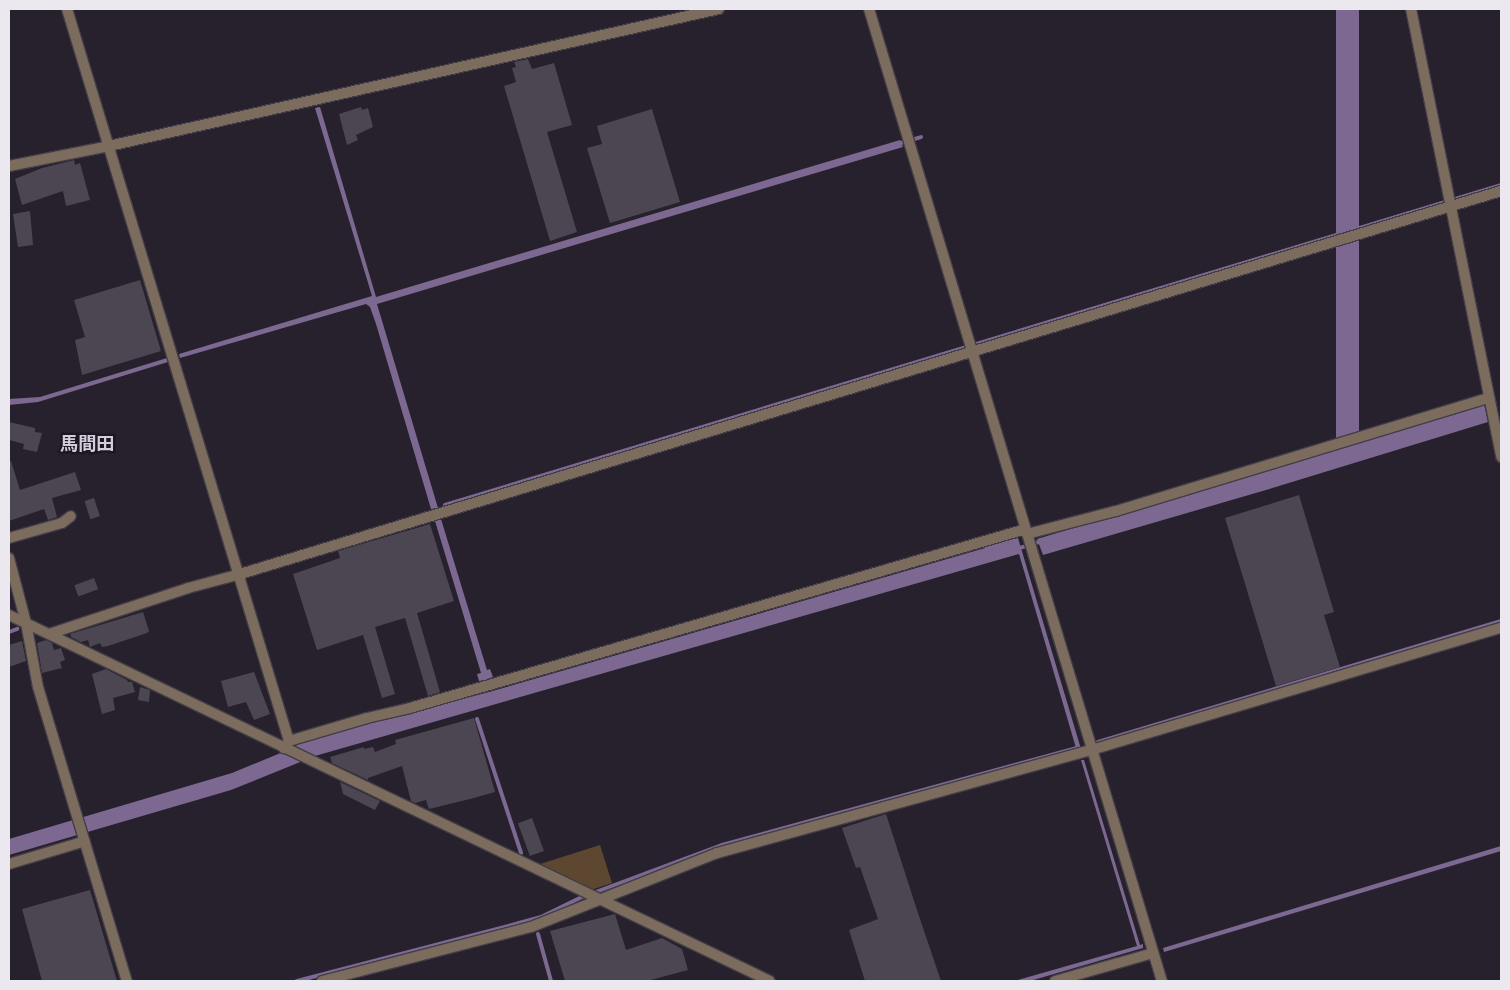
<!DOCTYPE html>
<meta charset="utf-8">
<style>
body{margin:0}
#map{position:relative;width:1510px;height:990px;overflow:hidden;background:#26212c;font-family:Karla,"Noto Sans JP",sans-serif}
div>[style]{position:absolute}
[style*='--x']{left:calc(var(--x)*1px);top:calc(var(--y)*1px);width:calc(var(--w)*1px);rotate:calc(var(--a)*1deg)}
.green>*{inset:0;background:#5d4730}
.water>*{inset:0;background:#7c6890;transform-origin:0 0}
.stream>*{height:4px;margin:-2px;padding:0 2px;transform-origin:2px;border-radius:2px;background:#7c6890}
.building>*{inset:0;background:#4b4652;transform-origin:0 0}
.roads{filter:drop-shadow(1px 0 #423d47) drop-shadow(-1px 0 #423d47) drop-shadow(0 1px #423d47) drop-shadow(0 -1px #423d47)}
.minor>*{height:10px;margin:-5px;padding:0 5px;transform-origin:5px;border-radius:5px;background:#7b6c5d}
span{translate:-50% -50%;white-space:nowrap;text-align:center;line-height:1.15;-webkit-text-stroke:4.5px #1d1722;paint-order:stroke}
.neighbourhood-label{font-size:18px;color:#d3ccdb;font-weight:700}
.frame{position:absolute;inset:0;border:10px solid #ece8f0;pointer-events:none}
</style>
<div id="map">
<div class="green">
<i style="clip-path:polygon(600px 845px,612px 883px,591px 890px,540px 864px)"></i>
</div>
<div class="water">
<i style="left:1336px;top:9px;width:23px;height:438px"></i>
<i style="clip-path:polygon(320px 107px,376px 297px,900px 140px,903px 147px,377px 304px,438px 508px,431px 509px,376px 324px,370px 307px,366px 304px,180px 358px,179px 354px,372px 296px,315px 108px)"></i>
<i style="clip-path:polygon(167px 358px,168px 362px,38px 402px,9px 405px,9px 399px,40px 397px)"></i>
<i style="clip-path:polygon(1484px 404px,1488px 422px,1266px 490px,1043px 555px,1037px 539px)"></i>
<i style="clip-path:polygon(441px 519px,487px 670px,490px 669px,493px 677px,487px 679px,491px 690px,488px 691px,485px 680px,479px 681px,477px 674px,481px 673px,435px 521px)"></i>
<i style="clip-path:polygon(1018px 538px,1081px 749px,1076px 748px,1019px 554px,315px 756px,231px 790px,9px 855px,9px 839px,232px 773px,295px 747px,300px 742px,489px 692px,985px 548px,984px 545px)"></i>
<i style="clip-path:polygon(1081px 760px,1084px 760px,1140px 945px,1143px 944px,1143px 948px,1030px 981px,1014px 981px,1137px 946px)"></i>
<i style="clip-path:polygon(1501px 846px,1501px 851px,1164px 952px,1163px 948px)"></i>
</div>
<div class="stream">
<i style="--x:897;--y:144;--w:25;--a:-16"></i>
<i style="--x:445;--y:505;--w:1103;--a:-16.86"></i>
<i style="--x:1016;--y:549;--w:28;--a:-17"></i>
<i style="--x:9;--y:632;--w:9;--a:-21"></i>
<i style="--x:477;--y:719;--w:141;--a:71.8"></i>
<i style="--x:1098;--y:742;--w:421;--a:-16.7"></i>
<i style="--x:593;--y:893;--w:138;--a:-20.4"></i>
<i style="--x:722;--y:845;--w:367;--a:-15.3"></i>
<i style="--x:538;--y:934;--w:49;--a:74.5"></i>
<i style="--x:297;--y:981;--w:229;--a:-14.6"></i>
<i style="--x:519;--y:923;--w:23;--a:-15"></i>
<i style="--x:541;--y:917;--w:50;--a:-26.1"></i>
</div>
<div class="building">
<i style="clip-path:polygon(528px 59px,532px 69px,554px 63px,572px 125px,547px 132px,577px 232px,550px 241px,504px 86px,516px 82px,512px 68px,516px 67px,514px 62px)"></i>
<i style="clip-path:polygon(361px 107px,362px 110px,368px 108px,373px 127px,356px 135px,358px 140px,347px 145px,339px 114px)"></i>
<i style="clip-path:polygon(652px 109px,680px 202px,610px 223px,587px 148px,602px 144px,597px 126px)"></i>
<i style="clip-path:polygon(74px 160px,75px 165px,80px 163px,90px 200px,66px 206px,63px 191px,22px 205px,15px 179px,42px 168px)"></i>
<i style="clip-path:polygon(30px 211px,33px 245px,18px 247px,13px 214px)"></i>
<i style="clip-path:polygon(140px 280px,161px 351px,82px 375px,75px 340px,85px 337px,74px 300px)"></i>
<i style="clip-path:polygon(9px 422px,35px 428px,35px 432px,42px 433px,37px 452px,23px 449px,24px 444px,9px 440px)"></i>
<i style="clip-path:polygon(11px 461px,20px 490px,75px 472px,81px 490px,52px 498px,57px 517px,48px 520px,44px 509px,9px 521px,9px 462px)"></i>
<i style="clip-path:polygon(1299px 495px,1334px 612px,1324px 615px,1340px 667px,1276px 686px,1225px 518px)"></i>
<i style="left:94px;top:498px;width:19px;height:10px;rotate:72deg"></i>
<i style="clip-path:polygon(430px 524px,454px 601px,417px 613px,440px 692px,428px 696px,405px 618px,375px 627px,395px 694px,382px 698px,363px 635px,317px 650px,293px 574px,340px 558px,338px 551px)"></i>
<i style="left:94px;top:578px;width:12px;height:21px;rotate:70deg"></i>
<i style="clip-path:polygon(143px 612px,149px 631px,147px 633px,108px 646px,102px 647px,100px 643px,90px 647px,88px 640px,81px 642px,71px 637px,70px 634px)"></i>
<i style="clip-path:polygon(46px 640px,52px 643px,54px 650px,61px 648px,65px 660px,60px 662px,62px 668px,42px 673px,37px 643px)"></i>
<i style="clip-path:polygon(22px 641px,26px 661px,9px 667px,9px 645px)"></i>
<i style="clip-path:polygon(106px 669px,127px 680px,128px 682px,132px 682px,135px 692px,113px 698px,115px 710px,102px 714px,92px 674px)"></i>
<i style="clip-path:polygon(254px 672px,270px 714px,254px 720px,246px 702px,228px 707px,221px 681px)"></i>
<i style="clip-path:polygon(140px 687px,150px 690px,149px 702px,138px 700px)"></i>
<i style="clip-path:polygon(474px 718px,495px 792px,470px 799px,429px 809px,426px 800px,415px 803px,411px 801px,402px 766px,368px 778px,368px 780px,332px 763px,330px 757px,364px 747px,364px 749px,373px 747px,375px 752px,396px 744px,395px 740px)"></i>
<i style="clip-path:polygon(340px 782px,380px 801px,375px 810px,343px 794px)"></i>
<i style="clip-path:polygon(886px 814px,917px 910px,941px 981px,865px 981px,849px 930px,878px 919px,860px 867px,856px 868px,842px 828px)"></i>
<i style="left:532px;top:818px;width:35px;height:15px;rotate:70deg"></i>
<i style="clip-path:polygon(90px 890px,117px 981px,42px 981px,22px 909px)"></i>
<i style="clip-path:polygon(615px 914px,626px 950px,662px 938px,682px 949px,688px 970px,647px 981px,565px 981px,550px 931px)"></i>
</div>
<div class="roads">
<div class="minor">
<i style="--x:67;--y:9;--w:765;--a:73.13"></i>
<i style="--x:289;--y:741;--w:9;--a:126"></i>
<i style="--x:869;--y:9;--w:1015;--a:73.23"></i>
<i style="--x:1411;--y:9;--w:457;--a:78.6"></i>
<i style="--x:9;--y:166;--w:102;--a:-11.3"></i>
<i style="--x:109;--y:146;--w:625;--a:-12.66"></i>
<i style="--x:1027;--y:534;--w:92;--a:-14.5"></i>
<i style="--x:1116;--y:511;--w:390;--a:-16.9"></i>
<i style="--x:9;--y:538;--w:55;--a:-15.8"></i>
<i style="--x:62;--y:523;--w:11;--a:-38"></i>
<i style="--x:9;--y:558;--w:67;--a:75.3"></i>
<i style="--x:26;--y:623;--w:65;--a:79.4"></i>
<i style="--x:38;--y:687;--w:307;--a:73.2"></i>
<i style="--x:9;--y:615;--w:844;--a:25.69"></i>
<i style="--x:49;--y:634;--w:146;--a:-18.3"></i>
<i style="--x:188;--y:588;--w:51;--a:-14.9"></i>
<i style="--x:237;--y:575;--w:1321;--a:-16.9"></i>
<i style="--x:289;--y:741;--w:81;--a:-16.4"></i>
<i style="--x:367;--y:718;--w:44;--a:-13.1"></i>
<i style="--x:410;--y:708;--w:641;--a:-16.2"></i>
<i style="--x:9;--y:864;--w:79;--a:-16.8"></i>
<i style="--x:322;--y:981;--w:216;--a:-14.5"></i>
<i style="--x:531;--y:927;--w:200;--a:-21.7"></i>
<i style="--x:717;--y:853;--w:388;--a:-15.4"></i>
<i style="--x:1091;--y:750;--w:428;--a:-16.6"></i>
<i style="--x:1055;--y:981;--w:102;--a:-15.9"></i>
</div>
</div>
<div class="neighbourhood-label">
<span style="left:87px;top:444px">馬間田</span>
</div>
<div class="frame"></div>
</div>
